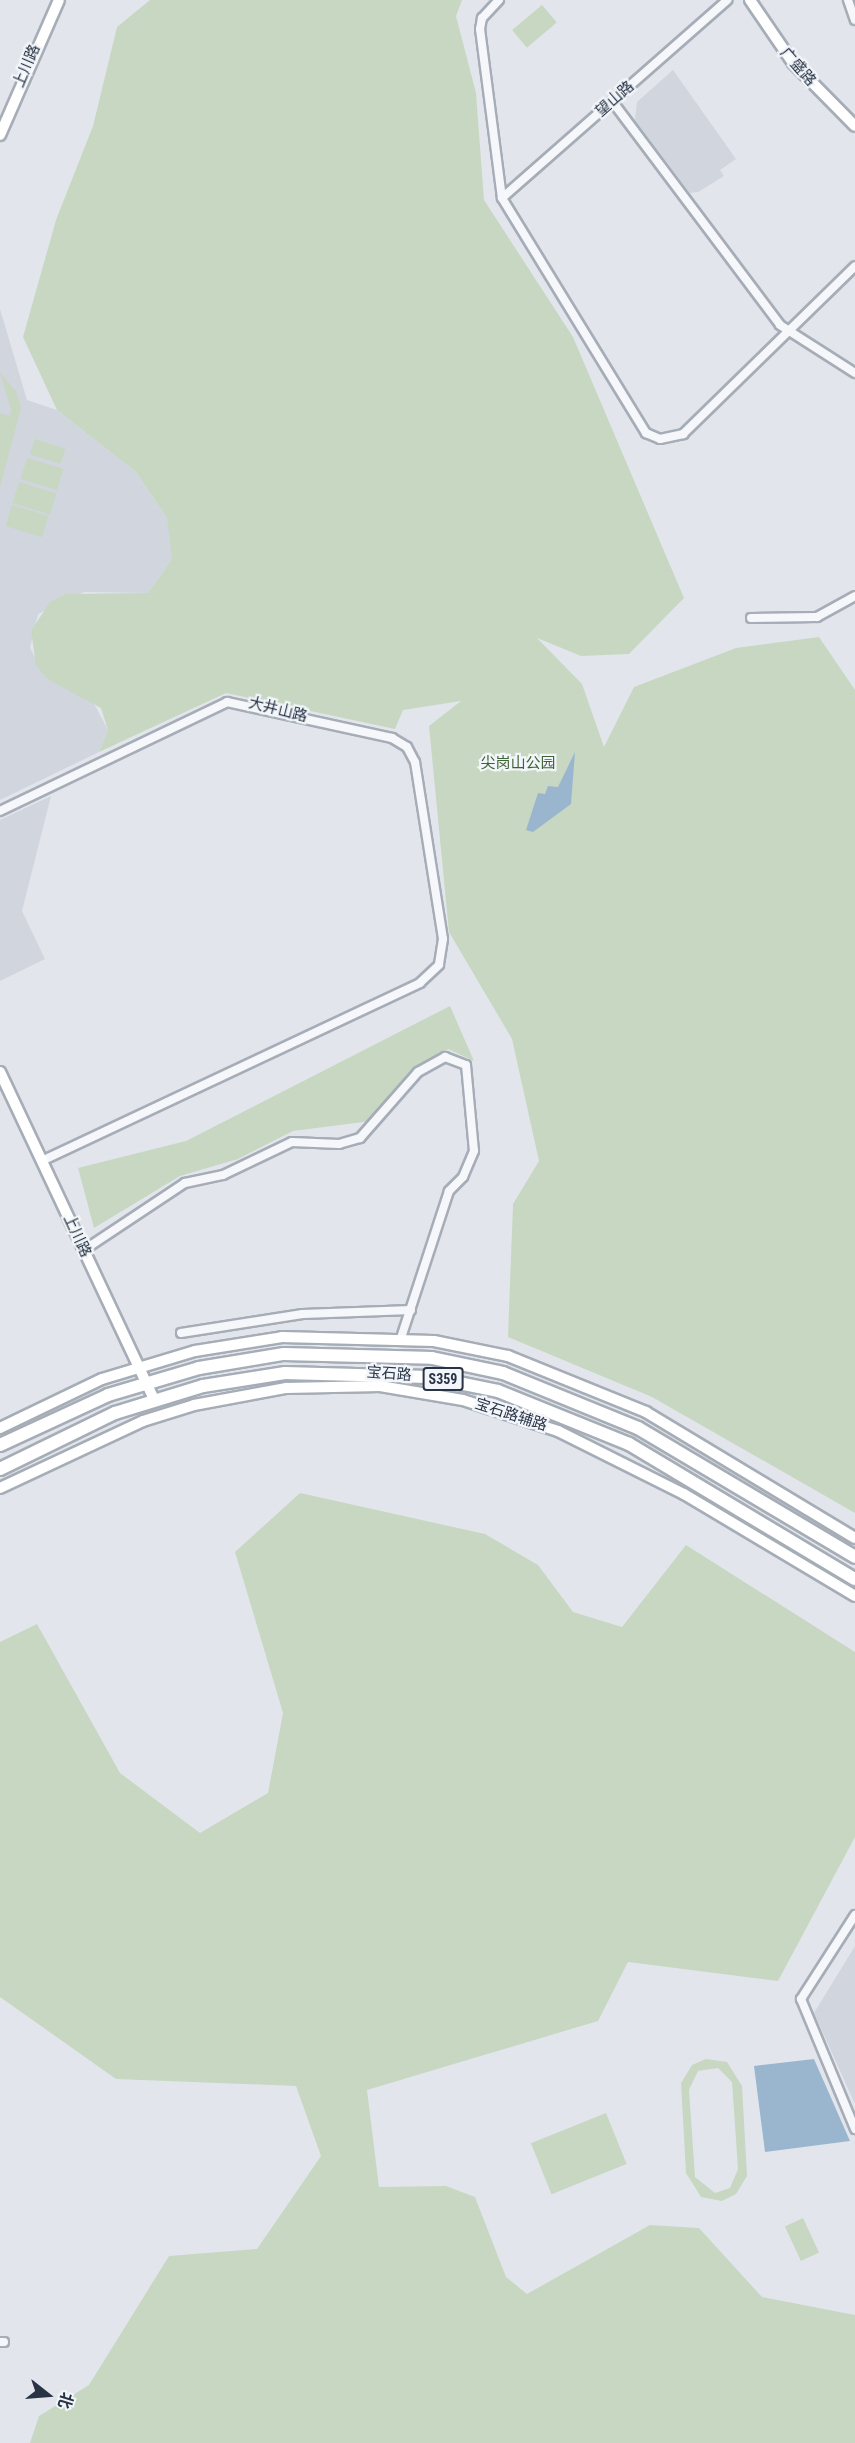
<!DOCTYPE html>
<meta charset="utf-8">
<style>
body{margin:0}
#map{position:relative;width:855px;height:2443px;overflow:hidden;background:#e2e6ec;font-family:"Roboto Condensed","Noto Sans SC",sans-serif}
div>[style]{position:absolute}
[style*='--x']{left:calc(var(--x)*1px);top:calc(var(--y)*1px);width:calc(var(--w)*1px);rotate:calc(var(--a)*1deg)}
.built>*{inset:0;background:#d0d5de}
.green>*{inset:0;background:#c8d7c2;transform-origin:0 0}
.water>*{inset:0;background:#9ab6cf}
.roads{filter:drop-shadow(2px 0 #a6adb7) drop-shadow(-2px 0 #a6adb7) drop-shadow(0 2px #a6adb7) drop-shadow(0 -2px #a6adb7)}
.street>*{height:8px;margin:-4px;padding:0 4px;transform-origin:4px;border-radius:4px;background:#f6f7fa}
.secondary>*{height:10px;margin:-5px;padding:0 5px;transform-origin:5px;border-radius:5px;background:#fff}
.primary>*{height:12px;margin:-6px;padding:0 6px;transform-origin:6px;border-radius:6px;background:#fff}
span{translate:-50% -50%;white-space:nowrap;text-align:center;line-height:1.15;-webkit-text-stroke:4.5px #f2f5f9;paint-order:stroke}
.shield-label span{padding:2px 4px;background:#f2f5f9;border:2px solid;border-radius:4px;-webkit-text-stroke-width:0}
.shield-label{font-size:14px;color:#283446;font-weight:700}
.street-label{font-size:15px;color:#283446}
.park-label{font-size:15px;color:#3e6334}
.north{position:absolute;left:18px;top:2365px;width:60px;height:60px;-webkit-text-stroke:4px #f2f5f9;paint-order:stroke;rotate:107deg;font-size:16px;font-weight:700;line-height:24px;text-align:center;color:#283446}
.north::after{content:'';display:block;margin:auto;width:21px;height:27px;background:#283446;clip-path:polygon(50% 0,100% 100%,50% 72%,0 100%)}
</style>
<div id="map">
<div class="built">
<i style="clip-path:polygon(673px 70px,736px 159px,720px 170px,724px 176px,698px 192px,690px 193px,635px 120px,637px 102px)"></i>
<i style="clip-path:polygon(0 309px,27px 400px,57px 410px,136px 472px,167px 518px,173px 538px,172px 559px,148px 593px,84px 592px,38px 614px,30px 648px,47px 679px,92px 700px,108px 730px,99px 752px,0 800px)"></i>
<i style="clip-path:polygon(51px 796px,22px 911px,45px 959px,0 981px,0 820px)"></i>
<i style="clip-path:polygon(855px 1946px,855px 2104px,814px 2013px)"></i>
</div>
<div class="green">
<i style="clip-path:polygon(150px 0,462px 0,456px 16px,476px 93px,484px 200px,573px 337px,684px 598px,629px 654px,581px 656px,537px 638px,582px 684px,604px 747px,634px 687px,736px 648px,819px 637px,855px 690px,855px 1513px,652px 1397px,508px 1337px,513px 1204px,539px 1161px,512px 1039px,449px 932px,429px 726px,461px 701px,403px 710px,395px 729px,226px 693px,99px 752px,108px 730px,101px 708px,47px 679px,36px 665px,31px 631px,50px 602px,66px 594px,148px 593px,172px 559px,167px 518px,136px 472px,57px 410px,23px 337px,56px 220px,93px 126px,117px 27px)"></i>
<i style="left:542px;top:5px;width:23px;height:39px;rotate:50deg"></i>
<i style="clip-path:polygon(0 373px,16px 391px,21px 408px,0 487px,0 413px,10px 416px,11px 409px)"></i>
<i style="left:35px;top:439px;width:32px;height:16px;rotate:18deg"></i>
<i style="left:27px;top:458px;width:38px;height:22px;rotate:17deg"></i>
<i style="left:19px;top:482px;width:39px;height:22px;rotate:17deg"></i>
<i style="left:12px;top:505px;width:38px;height:22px;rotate:17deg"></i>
<i style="clip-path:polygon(450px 1006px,474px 1061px,448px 1049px,414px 1068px,371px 1121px,293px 1131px,238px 1159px,180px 1176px,94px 1228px,78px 1168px,186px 1141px)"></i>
<i style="clip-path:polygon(300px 1493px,485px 1534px,538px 1565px,573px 1612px,622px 1627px,686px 1545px,855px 1652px,855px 1837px,778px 1981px,628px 1962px,598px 2021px,367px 2090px,379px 2187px,446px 2186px,475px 2197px,506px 2277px,527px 2294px,650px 2225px,699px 2228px,762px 2297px,855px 2315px,855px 2443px,30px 2443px,39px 2416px,89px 2385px,169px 2256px,257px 2249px,321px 2156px,296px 2086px,116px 2079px,0 1997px,0 1642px,37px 1624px,120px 1773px,200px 1833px,268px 1793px,283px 1713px,235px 1552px)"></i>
<i style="clip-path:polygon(evenodd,706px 2059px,727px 2062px,742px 2086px,747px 2176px,736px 2194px,722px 2201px,701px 2197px,686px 2173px,681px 2083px,692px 2065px,706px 2059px,718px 2068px,732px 2082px,738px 2169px,730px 2188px,715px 2193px,695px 2177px,689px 2090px,698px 2071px,718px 2068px)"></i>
<i style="left:606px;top:2113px;width:55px;height:81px;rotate:68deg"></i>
<i style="left:803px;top:2218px;width:38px;height:20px;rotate:65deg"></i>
</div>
<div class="water">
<i style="clip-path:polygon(575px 752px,571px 804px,533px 832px,526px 830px,538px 793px,545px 794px,548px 786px,558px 787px)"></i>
<i style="clip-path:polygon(814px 2059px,850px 2141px,765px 2152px,754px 2066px)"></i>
</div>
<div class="roads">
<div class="street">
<i style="--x:499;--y:0;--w:25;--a:133"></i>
<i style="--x:482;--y:18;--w:11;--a:100"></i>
<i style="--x:480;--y:29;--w:170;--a:82.6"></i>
<i style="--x:502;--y:198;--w:276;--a:58.5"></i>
<i style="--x:646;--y:433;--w:15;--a:23"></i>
<i style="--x:660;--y:439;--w:24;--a:-12"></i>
<i style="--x:683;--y:434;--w:240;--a:-44.3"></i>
<i style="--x:848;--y:0;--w:21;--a:71"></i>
<i style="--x:612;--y:101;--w:280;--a:53.1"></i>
<i style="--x:780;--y:325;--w:89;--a:32.6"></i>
<i style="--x:502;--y:198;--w:300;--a:-41.3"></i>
<i style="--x:751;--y:618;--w:66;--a:-0.9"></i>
<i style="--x:817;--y:617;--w:43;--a:-28.9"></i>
<i style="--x:0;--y:811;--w:252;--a:-25.6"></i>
<i style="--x:227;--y:702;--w:169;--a:12.3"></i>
<i style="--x:392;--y:738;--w:17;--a:31"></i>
<i style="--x:407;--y:747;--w:17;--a:62"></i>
<i style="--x:415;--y:762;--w:179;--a:81"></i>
<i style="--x:443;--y:939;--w:26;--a:99"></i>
<i style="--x:439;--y:965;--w:26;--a:137"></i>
<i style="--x:420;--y:983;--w:418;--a:154.8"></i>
<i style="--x:84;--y:1250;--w:121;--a:-33.6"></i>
<i style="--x:185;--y:1183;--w:39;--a:-12"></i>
<i style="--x:223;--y:1175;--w:76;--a:-25.6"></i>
<i style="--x:292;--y:1142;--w:47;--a:2.4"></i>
<i style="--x:339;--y:1144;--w:22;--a:-16"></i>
<i style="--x:360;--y:1138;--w:88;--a:-48.7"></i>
<i style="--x:418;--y:1072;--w:31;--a:-29"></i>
<i style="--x:445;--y:1057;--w:22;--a:21"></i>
<i style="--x:466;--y:1065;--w:86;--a:84.7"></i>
<i style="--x:474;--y:1151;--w:28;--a:113"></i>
<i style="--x:463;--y:1177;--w:20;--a:135"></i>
<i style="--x:449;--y:1191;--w:155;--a:108.1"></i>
<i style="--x:181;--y:1333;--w:123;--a:-8.9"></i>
<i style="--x:303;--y:1314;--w:108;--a:-2.1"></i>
<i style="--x:855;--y:1915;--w:100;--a:122.7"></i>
<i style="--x:801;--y:1999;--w:141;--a:67.4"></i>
<i style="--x:0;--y:2342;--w:4;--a:0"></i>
</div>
<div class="secondary">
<i style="--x:750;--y:0;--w:76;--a:55.7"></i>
<i style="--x:793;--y:63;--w:88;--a:45.5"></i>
<i style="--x:0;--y:135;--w:147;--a:-66.4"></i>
<i style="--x:0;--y:1072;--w:362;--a:64.8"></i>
<i style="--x:0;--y:1428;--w:113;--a:-25.7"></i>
<i style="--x:102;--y:1379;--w:97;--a:-16.8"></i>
<i style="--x:195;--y:1351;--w:88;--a:-9.1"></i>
<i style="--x:282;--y:1337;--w:152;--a:1.5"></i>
<i style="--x:434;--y:1341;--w:76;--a:11.5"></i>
<i style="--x:508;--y:1356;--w:149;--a:22.1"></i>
<i style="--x:646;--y:1412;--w:244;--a:31.1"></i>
<i style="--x:0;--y:1488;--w:158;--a:-25.1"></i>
<i style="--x:143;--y:1421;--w:53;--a:-17.4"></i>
<i style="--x:194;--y:1405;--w:94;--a:-10.5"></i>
<i style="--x:286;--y:1388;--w:94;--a:-1.2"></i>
<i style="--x:380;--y:1386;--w:84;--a:9.6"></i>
<i style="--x:463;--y:1400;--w:100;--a:18.1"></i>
<i style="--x:558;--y:1431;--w:141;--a:26.6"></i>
<i style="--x:684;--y:1494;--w:199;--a:30.8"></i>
</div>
<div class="primary">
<i style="--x:0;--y:1445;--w:119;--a:-24.8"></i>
<i style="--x:108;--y:1395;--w:95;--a:-16.5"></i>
<i style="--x:199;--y:1368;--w:86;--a:-9.4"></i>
<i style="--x:284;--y:1354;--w:148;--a:1.5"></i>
<i style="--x:432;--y:1358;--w:73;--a:11.9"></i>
<i style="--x:503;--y:1373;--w:146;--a:22.2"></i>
<i style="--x:638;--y:1428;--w:252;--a:30.7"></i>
<i style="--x:0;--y:1469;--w:128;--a:-26"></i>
<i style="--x:115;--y:1413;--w:92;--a:-17.1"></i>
<i style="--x:203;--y:1386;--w:83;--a:-9"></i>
<i style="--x:285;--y:1373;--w:144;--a:1.6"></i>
<i style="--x:429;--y:1377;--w:70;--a:11.5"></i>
<i style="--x:498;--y:1391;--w:141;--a:22"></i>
<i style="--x:629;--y:1444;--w:263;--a:30.9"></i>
</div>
</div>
<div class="shield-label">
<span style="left:443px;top:1379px">S359</span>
</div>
<div class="street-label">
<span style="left:27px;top:66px;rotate:-67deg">上川路</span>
<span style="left:798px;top:67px;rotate:49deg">广盛路</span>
<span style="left:615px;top:99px;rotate:-41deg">望山路</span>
<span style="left:278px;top:710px;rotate:14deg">大井山路</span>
<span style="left:77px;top:1236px;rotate:65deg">上川路</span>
<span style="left:389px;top:1374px;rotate:4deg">宝石路</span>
<span style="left:511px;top:1415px;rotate:18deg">宝石路辅路</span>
</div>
<div class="park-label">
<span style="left:518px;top:764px">尖岗山公园</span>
</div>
<div class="north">北</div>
</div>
